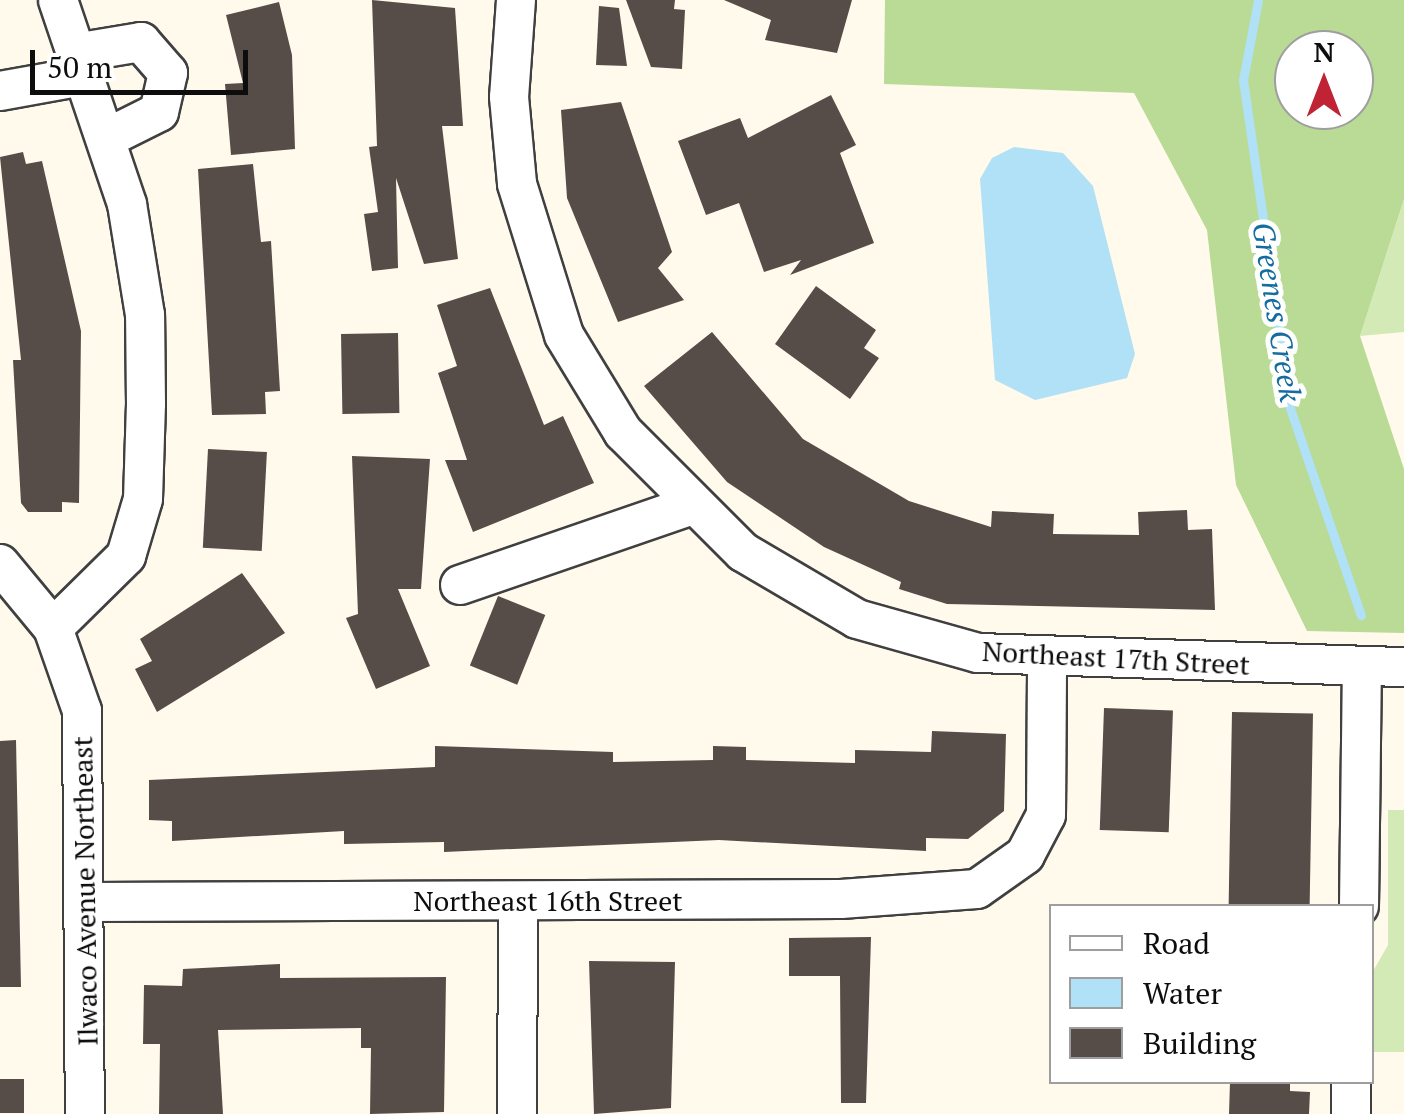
<!DOCTYPE html>
<style>
body{margin:0}
#map{position:relative;width:1404px;height:1114px;overflow:hidden;background:#fffaec;font-family:"PT Serif",serif}
div>[style]{position:absolute}
[style*='--x']{left:calc(var(--x)*1px);top:calc(var(--y)*1px);width:calc(var(--w)*1px);rotate:calc(var(--a)*1deg)}
.green>*{inset:0;background:#d4eab6}
.forest>*{inset:0;background:#b9db95}
.water>*{inset:0;background:#b0e1f7}
.stream>*{height:9px;margin:-4.5px;padding:0 4.5px;transform-origin:4.5px;border-radius:4.5px;background:#b0e1f7}
.building>*{inset:0;background:#564d49;transform-origin:0 0}
.roads{filter:drop-shadow(2px 0 #404040) drop-shadow(-2px 0 #404040) drop-shadow(0 2px #404040) drop-shadow(0 -2px #404040)}
.minor>*{height:38px;margin:-19px;padding:0 19px;transform-origin:19px;border-radius:19px;background:#fff}
span{translate:-50% -50%;white-space:nowrap;text-align:center;line-height:1.15;-webkit-text-stroke:10px #fff;paint-order:stroke}
.street-label{font-size:28px;color:#0d0d0d}
.water-label{font-size:30px;color:#146ca0;font-style:italic}
.legend{position:absolute;left:1049px;top:904px;width:325px;height:180px;box-sizing:border-box;background:#fff;border:2px solid #9e9e9e;margin:0;padding:12px 18px;list-style:none;font-size:30px;color:#0d0d0d}
.legend li{display:flex;align-items:center;gap:20px;height:50px}
.legend b{width:50px;border:2px solid #9e9e9e}
.north{position:absolute;left:1274px;top:30px;width:100px;height:100px;box-sizing:border-box;background:#fff;border:2px solid #9e9e9e;border-radius:50%;rotate:0deg;font-size:28px;font-weight:700;line-height:40px;text-align:center;color:#0d0d0d}
.north::after{content:'';display:block;margin:auto;width:35px;height:45px;background:#bf2334;clip-path:polygon(50% 0,100% 100%,50% 72%,0 100%)}
.scale{position:absolute;left:30px;top:50px;width:218px;height:45px;box-sizing:border-box;border:5px solid #0d0d0d;border-top:0;padding-left:12px;font-size:30px;line-height:35px;white-space:nowrap;color:#0d0d0d;-webkit-text-stroke:8px #fff;paint-order:stroke}
</style>
<div id="map">
<div class="green">
<i style="clip-path:polygon(1404px 199px,1404px 332px,1360px 336px)"></i>
<i style="clip-path:polygon(1388px 810px,1404px 810px,1404px 1052px,1372px 1052px,1372px 973px,1388px 945px)"></i>
</div>
<div class="forest">
<i style="clip-path:polygon(evenodd,885px 0,1404px 0,1404px 199px,1360px 336px,1404px 469px,1404px 633px,1307px 631px,1236px 485px,1207px 230px,1134px 93px,884px 84px,885px 0,1294px 50px,1354px 50px,1354px 110px,1294px 110px,1294px 50px)"></i>
</div>
<div class="water">
<i style="clip-path:polygon(1014px 147px,1063px 153px,1093px 186px,1135px 354px,1127px 378px,1035px 400px,995px 380px,980px 179px,992px 158px)"></i>
</div>
<div class="stream">
<i style="--x:1258;--y:0;--w:81;--a:100.6"></i>
<i style="--x:1243;--y:80;--w:331;--a:81.8"></i>
<i style="--x:1290;--y:408;--w:219;--a:71.1"></i>
</div>
<div class="building">
<i style="clip-path:polygon(372px 0,455px 8px,463px 126px,442px 126px,458px 259px,424px 264px,396px 178px,398px 268px,372px 271px,364px 214px,378px 212px,369px 147px,377px 146px)"></i>
<i style="clip-path:polygon(626px 0,675px 0,674px 9px,685px 10px,682px 69px,651px 67px)"></i>
<i style="clip-path:polygon(724px 0,852px 0,837px 53px,765px 40px,771px 20px)"></i>
<i style="clip-path:polygon(279px 2px,292px 55px,295px 149px,231px 155px,225px 84px,243px 83px,226px 15px)"></i>
<i style="clip-path:polygon(599px 6px,619px 8px,627px 66px,596px 65px)"></i>
<i style="clip-path:polygon(831px 95px,856px 145px,840px 153px,874px 243px,790px 275px,801px 260px,764px 272px,739px 203px,706px 215px,678px 141px,740px 118px,748px 138px)"></i>
<i style="clip-path:polygon(621px 102px,672px 252px,658px 268px,684px 300px,618px 322px,567px 198px,561px 110px)"></i>
<i style="clip-path:polygon(23px 152px,26px 164px,42px 161px,81px 331px,79px 503px,62px 502px,62px 512px,28px 512px,21px 503px,13px 360px,21px 360px,0 157px)"></i>
<i style="clip-path:polygon(253px 164px,261px 242px,271px 241px,280px 391px,265px 392px,266px 414px,212px 415px,198px 169px)"></i>
<i style="clip-path:polygon(816px 286px,876px 330px,864px 348px,879px 358px,850px 399px,775px 344px)"></i>
<i style="clip-path:polygon(490px 288px,544px 425px,563px 416px,594px 483px,473px 532px,445px 460px,467px 460px,438px 373px,457px 366px,437px 305px)"></i>
<i style="clip-path:polygon(712px 332px,803px 439px,909px 501px,991px 527px,992px 511px,1054px 514px,1053px 534px,1139px 535px,1138px 512px,1187px 510px,1188px 530px,1212px 529px,1215px 610px,947px 604px,899px 589px,901px 582px,824px 547px,727px 482px,644px 386px)"></i>
<i style="left:398px;top:333px;width:80px;height:57px;rotate:89deg"></i>
<i style="left:208px;top:449px;width:59px;height:99px;rotate:3deg"></i>
<i style="clip-path:polygon(352px 456px,430px 459px,421px 589px,398px 589px,430px 666px,376px 689px,346px 618px,358px 614px)"></i>
<i style="clip-path:polygon(242px 573px,285px 633px,157px 712px,135px 669px,152px 661px,140px 639px)"></i>
<i style="left:498px;top:596px;width:51px;height:75px;rotate:22deg"></i>
<i style="left:1104px;top:708px;width:69px;height:122px;rotate:2deg"></i>
<i style="left:1232px;top:712px;width:81px;height:194px;rotate:1deg"></i>
<i style="clip-path:polygon(932px 731px,1006px 734px,1004px 811px,968px 839px,926px 838px,926px 851px,719px 840px,444px 852px,444px 842px,344px 844px,344px 831px,172px 841px,172px 821px,149px 820px,149px 780px,435px 767px,435px 746px,613px 752px,613px 762px,713px 760px,713px 746px,746px 747px,746px 760px,855px 763px,855px 750px,931px 752px)"></i>
<i style="clip-path:polygon(16px 740px,21px 987px,0 987px,0 741px)"></i>
<i style="clip-path:polygon(871px 937px,866px 1103px,841px 1103px,840px 976px,789px 976px,789px 938px)"></i>
<i style="clip-path:polygon(589px 961px,675px 962px,671px 1108px,594px 1114px)"></i>
<i style="clip-path:polygon(280px 964px,280px 978px,446px 977px,444px 1112px,370px 1114px,371px 1048px,361px 1048px,361px 1028px,218px 1030px,223px 1114px,159px 1114px,160px 1044px,143px 1044px,144px 985px,182px 986px,183px 969px)"></i>
<i style="left:0;top:1079px;width:24px;height:34px"></i>
<i style="clip-path:polygon(1230px 1082px,1290px 1082px,1290px 1091px,1310px 1092px,1309px 1114px,1229px 1114px)"></i>
</div>
<div class="roads">
<div class="minor">
<i style="--x:516;--y:0;--w:97;--a:94.1"></i>
<i style="--x:509;--y:97;--w:87;--a:84.7"></i>
<i style="--x:517;--y:184;--w:158;--a:72.7"></i>
<i style="--x:564;--y:335;--w:114;--a:58.7"></i>
<i style="--x:623;--y:432;--w:170;--a:45"></i>
<i style="--x:743;--y:552;--w:132;--a:30.4"></i>
<i style="--x:857;--y:619;--w:126;--a:15.7"></i>
<i style="--x:978;--y:653;--w:426;--a:1.9"></i>
<i style="--x:75;--y:53;--w:67;--a:-9.5"></i>
<i style="--x:141;--y:42;--w:41;--a:48.9"></i>
<i style="--x:168;--y:73;--w:40;--a:103"></i>
<i style="--x:159;--y:112;--w:56;--a:153.4"></i>
<i style="--x:0;--y:91;--w:84;--a:-10.2"></i>
<i style="--x:0;--y:564;--w:83;--a:50.4"></i>
<i style="--x:53;--y:628;--w:88;--a:70.7"></i>
<i style="--x:82;--y:711;--w:403;--a:89.6"></i>
<i style="--x:460;--y:585;--w:242;--a:-19"></i>
<i style="--x:53;--y:628;--w:103;--a:-44.6"></i>
<i style="--x:126;--y:556;--w:59;--a:-73.4"></i>
<i style="--x:143;--y:499;--w:95;--a:-88.2"></i>
<i style="--x:146;--y:404;--w:89;--a:-90.6"></i>
<i style="--x:145;--y:315;--w:112;--a:-99.2"></i>
<i style="--x:127;--y:204;--w:215;--a:-108.7"></i>
<i style="--x:90;--y:902;--w:751;--a:-0.23"></i>
<i style="--x:841;--y:899;--w:136;--a:-4.2"></i>
<i style="--x:977;--y:889;--w:59;--a:-35.3"></i>
<i style="--x:1025;--y:855;--w:45;--a:-62.3"></i>
<i style="--x:1046;--y:815;--w:154;--a:-89.6"></i>
<i style="--x:1359;--y:906;--w:239;--a:-89.3"></i>
<i style="--x:517;--y:1114;--w:213;--a:-89.7"></i>
<i style="--x:1351;--y:1114;--w:32;--a:-90"></i>
</div>
</div>
<div class="street-label">
<span style="left:1116px;top:658px;rotate:3deg">Northeast 17th Street</span>
<span style="left:85px;top:891px;rotate:-91deg">Ilwaco Avenue Northeast</span>
<span style="left:548px;top:901px">Northeast 16th Street</span>
</div>
<div class="water-label">
<span style="left:1277px;top:312px;rotate:81deg">Greenes Creek</span>
</div>
<ul class="legend">
<li><b style="height:12px;background:#fff"></b>Road</li>
<li><b style="height:28px;background:#b0e1f7"></b>Water</li>
<li><b style="height:28px;background:#564d49"></b>Building</li>
</ul>
<div class="north">N</div>
<div class="scale">50 m</div>
</div>
